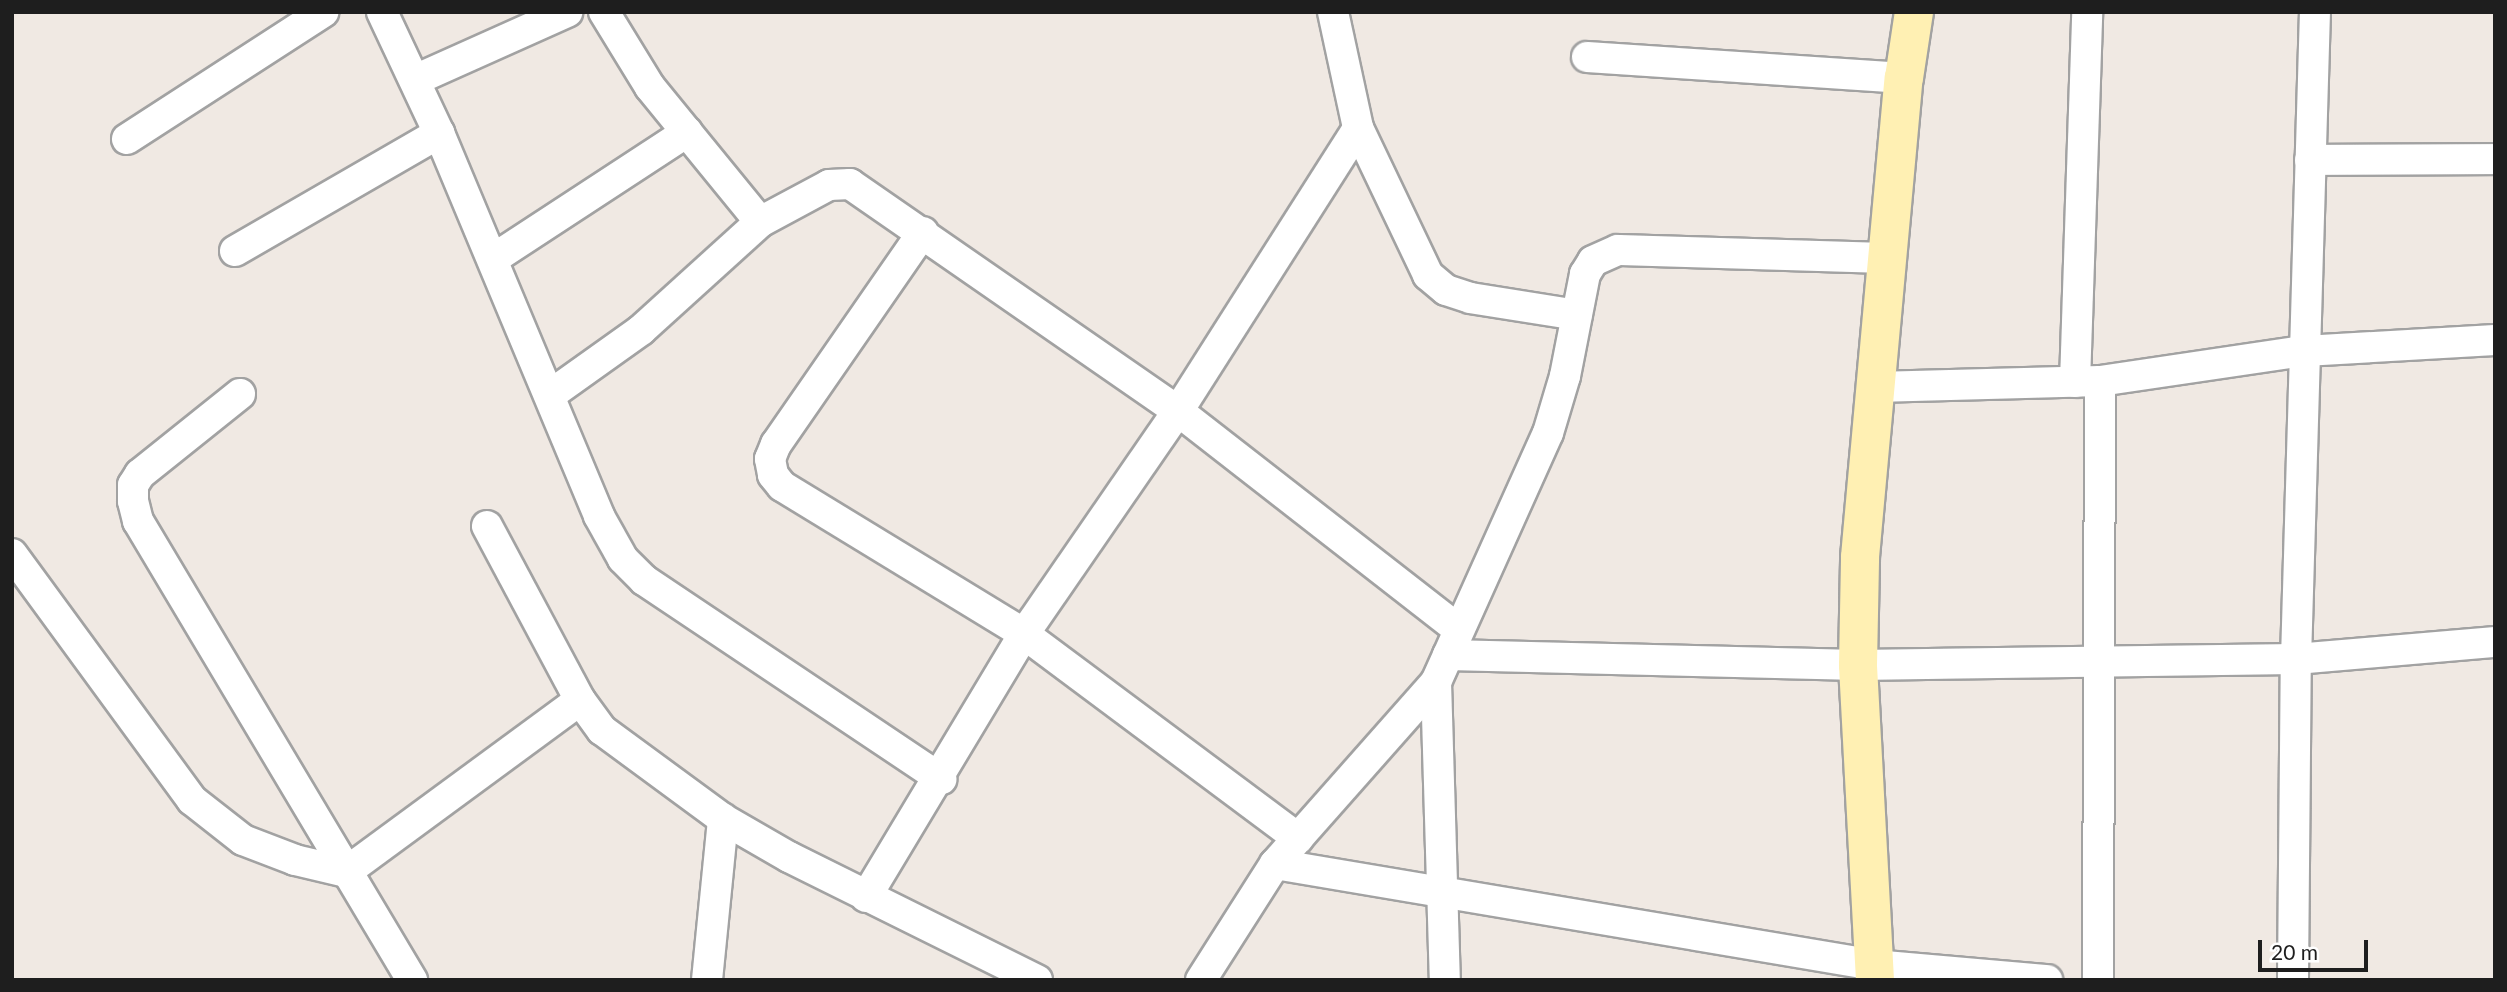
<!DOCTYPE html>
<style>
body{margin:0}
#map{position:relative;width:2507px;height:992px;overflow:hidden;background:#f0e9e3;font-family:Lato,sans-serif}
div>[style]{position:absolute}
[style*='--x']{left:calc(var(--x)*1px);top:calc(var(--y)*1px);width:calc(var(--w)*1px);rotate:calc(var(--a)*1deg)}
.roads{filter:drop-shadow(2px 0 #a2a2a2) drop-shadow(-2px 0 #a2a2a2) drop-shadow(0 2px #a2a2a2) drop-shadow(0 -2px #a2a2a2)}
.street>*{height:30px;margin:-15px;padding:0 15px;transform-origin:15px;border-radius:15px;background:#fff}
.secondary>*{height:38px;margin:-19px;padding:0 19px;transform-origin:19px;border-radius:19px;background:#fff0b3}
span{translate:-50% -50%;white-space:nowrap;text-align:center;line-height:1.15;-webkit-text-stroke:5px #fff;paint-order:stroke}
.frame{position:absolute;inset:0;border:14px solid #1e1e1e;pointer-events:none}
.scale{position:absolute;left:2258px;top:940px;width:110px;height:32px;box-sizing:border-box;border:4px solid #1e1e1e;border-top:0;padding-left:9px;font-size:21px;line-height:24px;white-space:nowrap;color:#1e1e1e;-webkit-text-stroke:5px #fff;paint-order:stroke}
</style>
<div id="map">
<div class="roads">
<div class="street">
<i style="--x:382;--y:12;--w:134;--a:64.8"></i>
<i style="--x:439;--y:133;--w:415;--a:67.3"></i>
<i style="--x:599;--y:516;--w:49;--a:60.8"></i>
<i style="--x:623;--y:559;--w:30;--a:45"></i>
<i style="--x:644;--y:580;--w:358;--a:33.8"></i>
<i style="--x:604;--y:12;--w:88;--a:58.5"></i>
<i style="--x:650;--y:87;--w:174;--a:50.8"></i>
<i style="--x:760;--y:222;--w:78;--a:-28.2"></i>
<i style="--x:829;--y:185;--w:21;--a:-3"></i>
<i style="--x:850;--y:184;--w:399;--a:34.7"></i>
<i style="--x:1178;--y:411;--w:353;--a:37.9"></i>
<i style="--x:1333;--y:12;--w:119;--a:77.8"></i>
<i style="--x:1358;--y:128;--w:163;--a:64.5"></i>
<i style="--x:1428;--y:275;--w:23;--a:40"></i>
<i style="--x:1446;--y:290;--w:25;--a:18"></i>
<i style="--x:1470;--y:298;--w:108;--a:9"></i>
<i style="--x:1587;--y:57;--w:318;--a:3.8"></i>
<i style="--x:415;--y:80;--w:167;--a:-24.1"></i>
<i style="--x:127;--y:139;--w:234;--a:-32.9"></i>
<i style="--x:2310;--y:160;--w:185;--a:-0.3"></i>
<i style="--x:923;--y:232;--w:258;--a:124.7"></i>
<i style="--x:776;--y:444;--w:16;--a:112"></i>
<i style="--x:770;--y:459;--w:16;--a:79"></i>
<i style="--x:773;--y:475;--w:14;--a:51"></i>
<i style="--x:782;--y:486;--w:284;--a:31.4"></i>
<i style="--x:1024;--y:634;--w:342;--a:36.7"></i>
<i style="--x:235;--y:251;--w:236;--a:-30"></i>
<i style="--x:493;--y:259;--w:232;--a:-33.2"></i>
<i style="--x:2075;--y:382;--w:370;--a:-88.1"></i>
<i style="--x:1875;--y:387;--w:225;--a:-1.5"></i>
<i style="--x:2100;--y:381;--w:206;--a:-8.4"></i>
<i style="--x:2304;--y:351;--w:191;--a:-3.3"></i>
<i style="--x:240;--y:394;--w:128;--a:141.3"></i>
<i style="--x:140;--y:474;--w:13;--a:122"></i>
<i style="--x:133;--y:485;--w:16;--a:90"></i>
<i style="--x:133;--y:501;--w:21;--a:76"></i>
<i style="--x:138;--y:521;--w:535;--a:59.16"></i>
<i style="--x:550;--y:395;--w:112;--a:-35.5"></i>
<i style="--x:641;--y:330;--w:161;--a:-42.2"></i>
<i style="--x:487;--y:526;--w:197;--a:61.9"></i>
<i style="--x:580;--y:700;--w:37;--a:54"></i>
<i style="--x:602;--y:730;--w:150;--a:36.3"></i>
<i style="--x:723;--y:819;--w:76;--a:29.9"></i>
<i style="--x:789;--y:857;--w:277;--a:26.4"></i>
<i style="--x:12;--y:554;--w:305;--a:53.8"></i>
<i style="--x:192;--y:800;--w:65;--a:38.1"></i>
<i style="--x:243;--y:840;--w:56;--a:21"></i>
<i style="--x:295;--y:860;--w:52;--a:13.2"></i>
<i style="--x:346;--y:872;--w:290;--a:-36.3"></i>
<i style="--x:1448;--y:655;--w:410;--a:1.4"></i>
<i style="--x:1858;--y:665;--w:438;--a:-0.8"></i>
<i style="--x:2296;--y:659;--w:200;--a:-4.9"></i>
<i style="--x:1436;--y:682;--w:298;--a:88.3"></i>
<i style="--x:1275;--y:864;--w:607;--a:9.57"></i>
<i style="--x:1874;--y:965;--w:174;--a:5"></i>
<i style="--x:866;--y:897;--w:307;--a:-59"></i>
<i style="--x:1024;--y:634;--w:271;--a:-55.4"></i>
<i style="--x:1178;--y:411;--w:335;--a:-57.5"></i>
<i style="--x:707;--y:980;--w:162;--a:-84.3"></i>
<i style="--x:1201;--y:980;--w:138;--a:-57.5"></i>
<i style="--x:1275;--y:864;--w:243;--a:-48.5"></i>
<i style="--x:1436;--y:682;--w:273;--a:-65.8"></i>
<i style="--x:1548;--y:433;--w:59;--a:-73.4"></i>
<i style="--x:1565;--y:376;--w:104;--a:-78.9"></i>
<i style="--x:1585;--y:274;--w:15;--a:-58"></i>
<i style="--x:1593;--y:261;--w:27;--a:-24"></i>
<i style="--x:1618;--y:250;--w:269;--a:1.7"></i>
<i style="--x:2098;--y:980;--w:599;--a:-89.81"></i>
<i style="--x:2293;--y:980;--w:321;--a:-89.5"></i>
<i style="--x:2296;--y:659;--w:647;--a:-88.32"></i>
</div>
<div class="secondary">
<i style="--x:1875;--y:980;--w:315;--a:-93.1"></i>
<i style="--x:1858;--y:665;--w:108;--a:-88.9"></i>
<i style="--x:1860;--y:557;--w:481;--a:-84.8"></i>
<i style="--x:1904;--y:78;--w:67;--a:-81.4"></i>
</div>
</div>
<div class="frame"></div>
<div class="scale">20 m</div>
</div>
